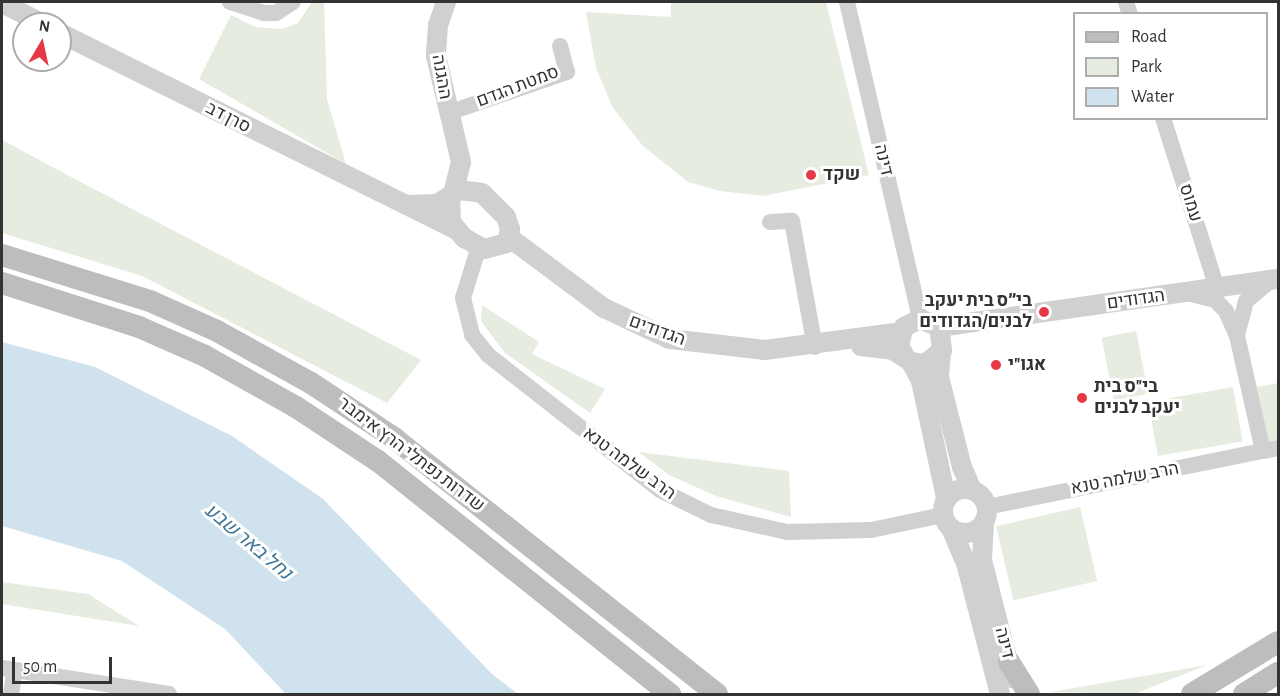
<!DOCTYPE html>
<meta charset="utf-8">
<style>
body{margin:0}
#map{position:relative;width:1280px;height:696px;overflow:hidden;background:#fff;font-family:"Alegreya Sans",Heebo,sans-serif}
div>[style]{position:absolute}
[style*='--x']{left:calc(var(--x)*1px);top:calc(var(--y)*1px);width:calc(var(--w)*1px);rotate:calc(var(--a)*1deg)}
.green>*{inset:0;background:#e6ecdf;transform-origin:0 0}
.water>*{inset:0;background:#cfe2ee}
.minor>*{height:16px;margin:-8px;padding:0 8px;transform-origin:8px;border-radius:8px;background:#d0d0d0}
.tertiary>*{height:20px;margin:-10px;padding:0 10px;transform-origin:10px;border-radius:10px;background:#d0d0d0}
.tertiary>.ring{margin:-10px;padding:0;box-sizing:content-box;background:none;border:20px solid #d0d0d0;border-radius:50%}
.secondary>*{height:22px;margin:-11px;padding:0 11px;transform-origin:11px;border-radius:11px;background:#bdbdbd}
.dots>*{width:16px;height:16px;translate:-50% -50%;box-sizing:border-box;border:3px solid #fff;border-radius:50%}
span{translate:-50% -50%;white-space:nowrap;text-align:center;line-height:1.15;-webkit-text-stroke:6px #fff;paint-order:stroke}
.street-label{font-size:18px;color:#333}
.poi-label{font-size:18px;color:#333;font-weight:700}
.left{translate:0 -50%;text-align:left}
.right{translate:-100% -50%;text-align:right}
.water-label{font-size:20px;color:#3f7597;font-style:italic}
.frame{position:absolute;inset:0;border:3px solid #333;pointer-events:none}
.legend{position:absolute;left:1073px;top:12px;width:195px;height:108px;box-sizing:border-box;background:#fff;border:2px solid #adadad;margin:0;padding:8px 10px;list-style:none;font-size:18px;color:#333}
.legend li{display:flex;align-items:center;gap:12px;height:30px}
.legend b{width:30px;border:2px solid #adadad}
.north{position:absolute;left:12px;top:12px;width:60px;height:60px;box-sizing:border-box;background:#fff;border:2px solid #adadad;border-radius:50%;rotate:9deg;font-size:16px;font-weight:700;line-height:24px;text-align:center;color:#333}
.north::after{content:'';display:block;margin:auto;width:21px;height:27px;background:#e63946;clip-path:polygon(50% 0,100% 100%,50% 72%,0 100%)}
.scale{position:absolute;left:12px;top:657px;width:100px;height:27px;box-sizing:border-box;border:3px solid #333;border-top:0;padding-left:8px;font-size:18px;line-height:21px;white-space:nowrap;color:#333;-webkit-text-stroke:4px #fff;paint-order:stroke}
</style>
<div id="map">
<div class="green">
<i style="clip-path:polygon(312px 2px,324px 2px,327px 99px,346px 164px,199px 79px,231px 15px,255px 27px,282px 29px,298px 23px)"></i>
<i style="clip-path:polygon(671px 2px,826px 2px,869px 175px,763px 196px,720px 191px,688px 182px,642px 145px,613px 108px,596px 68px,586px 12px,671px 17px)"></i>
<i style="clip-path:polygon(2px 140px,73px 178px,421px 360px,387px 403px,142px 276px,2px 233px)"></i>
<i style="clip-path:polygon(482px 305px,539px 342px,532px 354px,605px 389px,590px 413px,505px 353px,481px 321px)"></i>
<i style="left:1136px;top:331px;width:64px;height:35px;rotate:79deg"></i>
<i style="clip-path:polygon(1278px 383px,1278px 440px,1269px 442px,1257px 387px)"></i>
<i style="left:1233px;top:387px;width:55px;height:86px;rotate:80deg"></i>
<i style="clip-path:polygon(639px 452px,789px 471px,791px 517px,716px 496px,669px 475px)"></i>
<i style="left:1080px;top:507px;width:76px;height:86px;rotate:77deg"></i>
<i style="clip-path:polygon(2px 582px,88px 594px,139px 626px,2px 604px)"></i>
<i style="clip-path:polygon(1207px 665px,1134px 694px,1051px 692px)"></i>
</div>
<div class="water">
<i style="clip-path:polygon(2px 342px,95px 367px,232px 436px,323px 499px,492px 674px,518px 694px,286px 694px,225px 629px,122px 561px,2px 526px)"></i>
</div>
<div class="minor">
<i style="--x:230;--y:2;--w:36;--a:18"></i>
<i style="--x:264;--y:13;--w:12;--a:0"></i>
<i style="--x:276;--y:13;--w:20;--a:-33"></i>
<i style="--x:847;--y:2;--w:325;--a:77"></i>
<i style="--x:1126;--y:2;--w:13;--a:72"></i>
<i style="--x:448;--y:113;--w:126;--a:-19"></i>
<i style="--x:567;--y:72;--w:27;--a:-105"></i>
<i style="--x:1163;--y:118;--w:178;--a:72.4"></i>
<i style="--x:770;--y:222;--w:22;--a:-3"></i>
<i style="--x:792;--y:221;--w:128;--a:79.7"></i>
<i style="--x:479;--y:246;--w:54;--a:107.1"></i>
<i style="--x:463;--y:298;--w:38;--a:76"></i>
<i style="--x:472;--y:335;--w:26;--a:51"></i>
<i style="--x:488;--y:355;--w:219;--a:38.1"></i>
<i style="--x:660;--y:490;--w:57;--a:26.1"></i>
<i style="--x:711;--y:515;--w:78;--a:12.6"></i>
<i style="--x:787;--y:532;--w:84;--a:-1.4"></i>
<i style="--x:871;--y:530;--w:74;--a:-11.8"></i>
<i style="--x:1237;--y:335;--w:35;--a:-75"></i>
<i style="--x:1246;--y:301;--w:33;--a:-40"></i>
<i style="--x:1263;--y:451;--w:15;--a:-11"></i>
<i style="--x:987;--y:507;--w:282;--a:-11.5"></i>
<i style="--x:1263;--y:451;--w:118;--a:-102.7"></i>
<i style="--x:1237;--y:336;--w:27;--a:-114"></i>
<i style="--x:1226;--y:311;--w:16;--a:-135"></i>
<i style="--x:1215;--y:300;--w:25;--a:-166"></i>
<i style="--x:2;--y:668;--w:169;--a:8.8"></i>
<i style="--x:11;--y:694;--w:24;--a:-81"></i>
</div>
<div class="tertiary">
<i style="--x:446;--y:2;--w:24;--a:109"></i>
<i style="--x:438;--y:25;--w:31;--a:94"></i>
<i style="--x:436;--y:56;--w:109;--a:76.7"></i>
<i style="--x:461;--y:162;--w:32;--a:104"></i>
<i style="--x:2;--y:3;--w:46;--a:27.1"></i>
<i style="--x:60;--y:33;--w:445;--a:26.4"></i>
<i style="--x:406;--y:205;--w:31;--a:-2"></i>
<i style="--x:437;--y:204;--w:26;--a:-32"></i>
<i style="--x:459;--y:190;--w:23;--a:7"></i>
<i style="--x:482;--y:193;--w:34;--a:45"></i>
<i style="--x:506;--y:217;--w:13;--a:72"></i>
<i style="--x:510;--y:229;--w:14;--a:102"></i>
<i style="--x:507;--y:243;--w:24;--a:165"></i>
<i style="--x:484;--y:249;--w:23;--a:-151"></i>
<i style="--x:464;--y:238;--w:21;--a:-129"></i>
<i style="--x:451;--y:222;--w:25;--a:-92"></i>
<i style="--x:510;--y:238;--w:117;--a:36.7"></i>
<i style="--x:604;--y:308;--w:73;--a:25.2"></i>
<i style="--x:670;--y:339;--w:96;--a:6.6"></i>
<i style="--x:765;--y:350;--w:137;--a:-7.5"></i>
<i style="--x:939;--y:327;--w:342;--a:-8.1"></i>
<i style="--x:861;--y:346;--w:32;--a:7"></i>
<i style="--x:893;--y:350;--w:22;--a:34"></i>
<i style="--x:911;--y:362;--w:14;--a:8"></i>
<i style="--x:925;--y:364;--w:22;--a:-39"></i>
<i style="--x:942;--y:350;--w:23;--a:-97"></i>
<i style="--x:939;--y:327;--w:21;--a:-157"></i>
<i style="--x:920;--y:319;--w:18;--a:153"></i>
<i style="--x:904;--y:327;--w:19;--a:106"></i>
<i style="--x:899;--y:345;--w:13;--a:63"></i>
<i style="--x:941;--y:353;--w:24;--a:95"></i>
<i style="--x:939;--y:377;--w:93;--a:75.7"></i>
<i style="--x:962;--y:467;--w:25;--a:67"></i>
<i style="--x:911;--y:362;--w:21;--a:62"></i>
<i style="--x:921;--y:381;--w:120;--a:77.9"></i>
<i class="ring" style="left:943px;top:489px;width:24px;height:24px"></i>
<i style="--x:984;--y:522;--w:38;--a:93"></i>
<i style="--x:982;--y:560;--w:122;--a:75.7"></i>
<i style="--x:951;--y:528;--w:38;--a:67"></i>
<i style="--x:966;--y:563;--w:135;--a:75.5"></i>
</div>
<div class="secondary">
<i style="--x:2;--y:255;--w:155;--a:17.3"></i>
<i style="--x:150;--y:301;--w:73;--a:24.1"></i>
<i style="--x:217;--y:331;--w:107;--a:29"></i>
<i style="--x:311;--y:383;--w:100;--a:33.5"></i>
<i style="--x:394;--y:438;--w:412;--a:38.4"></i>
<i style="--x:2;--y:283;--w:144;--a:17.8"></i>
<i style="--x:139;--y:327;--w:72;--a:23.7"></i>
<i style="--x:205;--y:356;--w:104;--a:29.3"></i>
<i style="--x:296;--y:407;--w:98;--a:33.4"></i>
<i style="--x:378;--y:461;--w:374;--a:38.6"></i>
<i style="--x:1009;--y:662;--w:38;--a:58"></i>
<i style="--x:1192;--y:694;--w:100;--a:-31.2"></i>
<i style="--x:1244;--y:694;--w:40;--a:-32"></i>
</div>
<div class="dots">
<i style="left:811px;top:175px;background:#e63946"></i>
<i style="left:1044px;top:312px;background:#e63946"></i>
<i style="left:996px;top:365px;background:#e63946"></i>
<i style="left:1082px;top:398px;background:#e63946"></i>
</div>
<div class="street-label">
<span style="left:441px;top:77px;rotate:80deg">ההגנה</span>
<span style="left:518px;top:87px;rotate:-21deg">סמטת הגדם</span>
<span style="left:228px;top:118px;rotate:27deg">סרן דב</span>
<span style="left:883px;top:160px;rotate:77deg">דינה</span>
<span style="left:1190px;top:203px;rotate:72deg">עמוס</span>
<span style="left:1136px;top:300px;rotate:-8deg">הגדודים</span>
<span style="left:657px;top:331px;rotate:20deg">הגדודים</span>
<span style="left:411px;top:455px;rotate:37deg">שדרות נפתלי הרץ אימבר</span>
<span style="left:629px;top:464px;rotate:36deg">הרב שלמה טנא</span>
<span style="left:1125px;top:479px;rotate:-11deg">הרב שלמה טנא</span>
<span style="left:1004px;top:643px;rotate:76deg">דינה</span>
</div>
<div class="poi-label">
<span class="left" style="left:823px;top:175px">שקד</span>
<span class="right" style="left:1032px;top:312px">בי״ס בית יעקב<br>לבנים/הגדודים</span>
<span class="left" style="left:1008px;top:365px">אגו"י</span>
<span class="left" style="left:1094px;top:398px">בי"ס בית<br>יעקב לבנים</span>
</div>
<div class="water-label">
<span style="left:248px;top:542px;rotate:40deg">נחל באר שבע</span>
</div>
<div class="frame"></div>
<ul class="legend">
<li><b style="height:8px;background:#bdbdbd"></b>Road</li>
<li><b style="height:16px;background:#e6ecdf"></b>Park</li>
<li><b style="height:16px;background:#cfe2ee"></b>Water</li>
</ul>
<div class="north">N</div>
<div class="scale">50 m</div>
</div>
